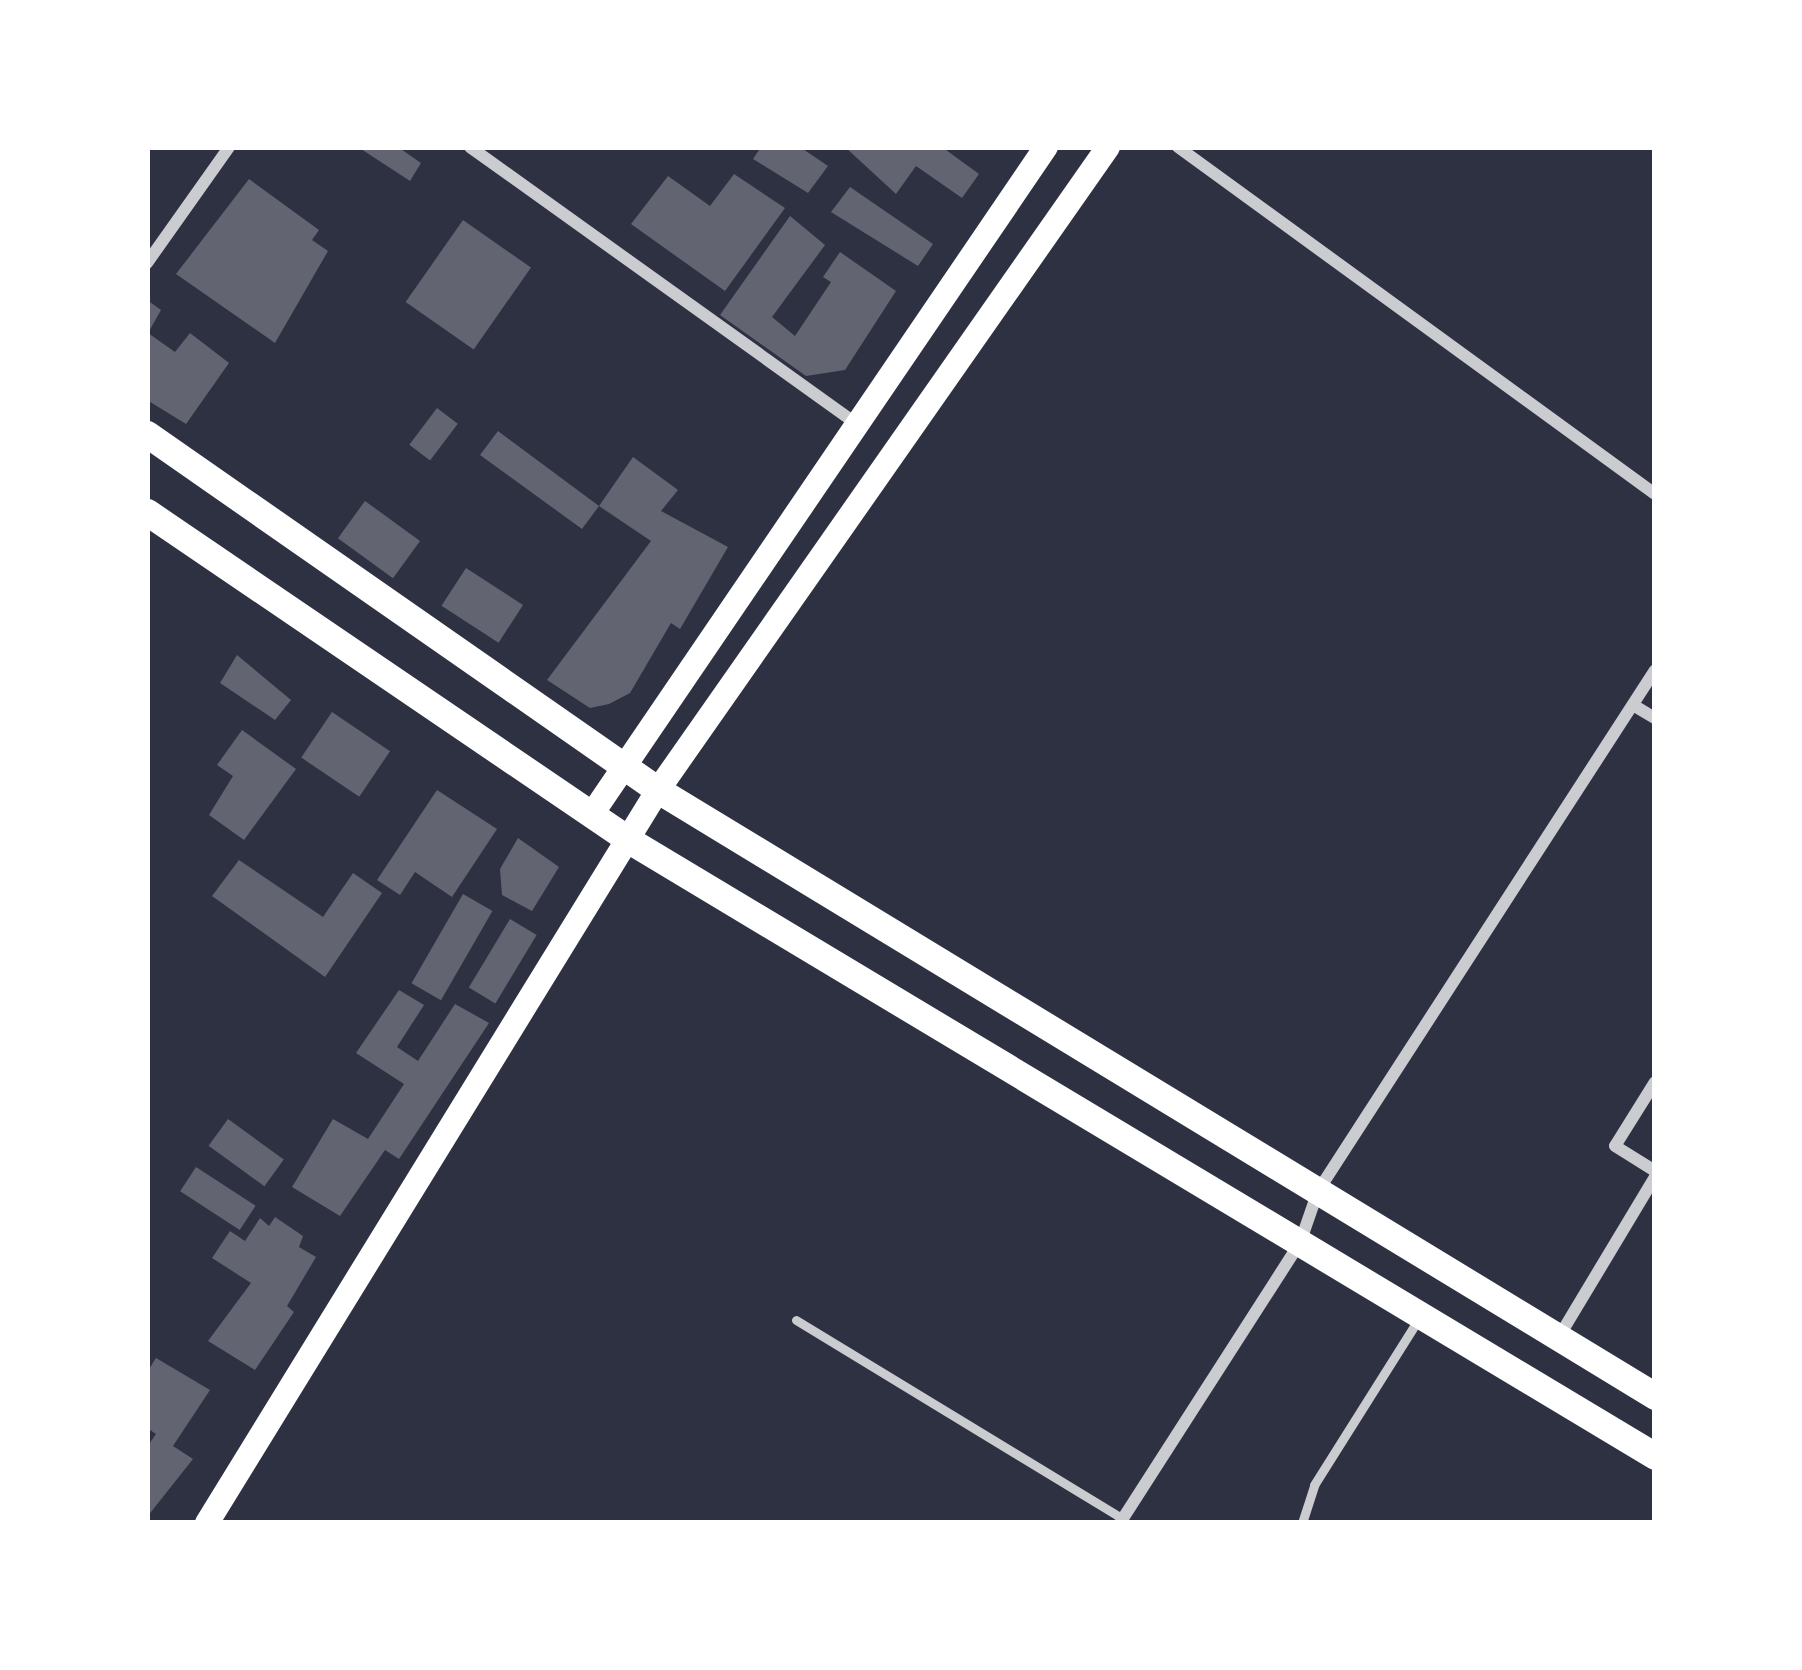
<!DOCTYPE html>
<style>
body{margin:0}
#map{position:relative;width:1802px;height:1670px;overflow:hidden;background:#2d3142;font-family:Lora,serif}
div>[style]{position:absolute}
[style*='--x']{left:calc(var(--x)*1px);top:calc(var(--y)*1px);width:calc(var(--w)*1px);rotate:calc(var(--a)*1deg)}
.building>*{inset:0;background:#626471;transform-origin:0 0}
.service>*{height:9px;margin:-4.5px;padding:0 4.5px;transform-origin:4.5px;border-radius:4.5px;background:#caccd0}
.minor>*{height:12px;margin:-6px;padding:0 6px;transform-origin:6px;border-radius:6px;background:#caccd0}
.secondary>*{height:24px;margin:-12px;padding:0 12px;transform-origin:12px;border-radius:12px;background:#fff}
.primary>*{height:27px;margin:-13.5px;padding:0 13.5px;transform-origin:13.5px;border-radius:13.5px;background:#fff}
span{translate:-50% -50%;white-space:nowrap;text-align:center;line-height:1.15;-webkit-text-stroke:9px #fff;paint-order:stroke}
.frame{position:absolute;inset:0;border:150px solid #fff;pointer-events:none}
</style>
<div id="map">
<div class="building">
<i style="clip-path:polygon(358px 147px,398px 147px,421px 163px,410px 181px)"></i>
<i style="clip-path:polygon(761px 147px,800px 147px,828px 166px,808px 193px,753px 159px)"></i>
<i style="clip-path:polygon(845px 147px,942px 147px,979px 174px,962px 198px,916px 166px,896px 194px)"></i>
<i style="clip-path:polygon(734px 174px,785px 208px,725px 291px,631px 224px,668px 176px,710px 206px)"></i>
<i style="clip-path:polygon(249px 179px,319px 230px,312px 240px,328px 251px,275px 343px,176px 274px)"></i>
<i style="clip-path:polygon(850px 187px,933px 244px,918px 266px,831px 212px)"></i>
<i style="clip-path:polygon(790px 216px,825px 245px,772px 317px,795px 336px,831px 282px,823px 277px,840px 252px,896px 291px,845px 370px,806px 376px,720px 315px)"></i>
<i style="left:463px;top:220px;width:83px;height:100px;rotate:35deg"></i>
<i style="clip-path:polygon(147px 300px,161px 310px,148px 333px,175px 352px,190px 333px,229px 363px,186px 424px,147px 400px)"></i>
<i style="left:437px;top:408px;width:26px;height:46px;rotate:37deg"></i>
<i style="clip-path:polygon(498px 431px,599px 506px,633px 457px,678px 490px,661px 511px,728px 547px,680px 629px,671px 623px,630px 693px,609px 704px,590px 708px,547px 680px,651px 541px,599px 506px,582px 529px,480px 455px)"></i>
<i style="left:365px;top:501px;width:68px;height:46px;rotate:36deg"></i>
<i style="left:466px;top:568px;width:68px;height:45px;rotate:33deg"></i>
<i style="clip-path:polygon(237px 655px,291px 700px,275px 720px,220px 683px)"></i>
<i style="left:332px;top:712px;width:70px;height:55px;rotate:34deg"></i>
<i style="clip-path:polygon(242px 730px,296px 769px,244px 840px,209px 815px,233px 776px,217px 765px)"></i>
<i style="clip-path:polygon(437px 790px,497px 829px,452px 897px,415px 872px,400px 895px,377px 880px)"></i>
<i style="clip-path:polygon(518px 838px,559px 867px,532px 911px,502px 895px,500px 869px)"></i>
<i style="clip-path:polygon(239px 860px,323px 917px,353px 873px,382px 893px,325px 977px,212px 896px)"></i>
<i style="left:463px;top:894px;width:34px;height:103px;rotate:30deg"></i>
<i style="left:510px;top:919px;width:31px;height:80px;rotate:31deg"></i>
<i style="clip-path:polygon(399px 990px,424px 1005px,397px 1047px,418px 1061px,455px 1004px,489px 1023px,399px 1159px,385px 1150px,340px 1216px,292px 1187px,333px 1119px,368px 1139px,404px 1084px,356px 1053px)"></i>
<i style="left:228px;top:1119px;width:69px;height:33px;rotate:36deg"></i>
<i style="left:196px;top:1167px;width:71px;height:29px;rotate:33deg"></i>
<i style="clip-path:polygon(275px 1217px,303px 1236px,299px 1247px,316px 1257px,287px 1306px,294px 1312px,255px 1370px,208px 1341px,251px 1283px,212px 1258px,230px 1231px,245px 1241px,260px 1218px,269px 1226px)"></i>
<i style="clip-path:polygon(156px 1358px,210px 1390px,173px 1446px,193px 1459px,147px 1517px,147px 1447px,156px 1434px,147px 1428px,147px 1372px)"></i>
</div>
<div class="service">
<i style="--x:796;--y:1320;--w:383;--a:31.3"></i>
<i style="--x:1302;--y:1523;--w:40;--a:-72"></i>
<i style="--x:1314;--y:1485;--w:195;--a:-57.8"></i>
</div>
<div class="minor">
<i style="--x:470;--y:147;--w:478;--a:35.6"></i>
<i style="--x:1178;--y:147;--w:590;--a:36.03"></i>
<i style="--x:147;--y:263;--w:142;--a:-54.7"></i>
<i style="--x:1633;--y:705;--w:26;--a:31"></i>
<i style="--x:1655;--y:1082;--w:75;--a:122"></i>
<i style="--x:1615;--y:1146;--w:47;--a:32"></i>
<i style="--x:1560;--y:1335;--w:184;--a:-59"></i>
<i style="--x:1120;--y:1523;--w:333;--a:-57.3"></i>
<i style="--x:1300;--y:1243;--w:55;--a:-70.9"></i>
<i style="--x:1318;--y:1191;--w:620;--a:-57.1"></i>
</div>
<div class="secondary">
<i style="--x:592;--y:814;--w:807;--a:-55.76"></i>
<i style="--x:207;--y:1523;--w:861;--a:-58.4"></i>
<i style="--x:658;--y:790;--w:785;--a:-55.01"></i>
</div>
<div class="primary">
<i style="--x:147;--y:434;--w:623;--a:34.86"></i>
<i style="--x:658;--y:790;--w:1167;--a:31.29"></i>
<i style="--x:147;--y:512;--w:587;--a:34.23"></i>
<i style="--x:632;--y:842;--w:1193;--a:30.97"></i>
</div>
<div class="frame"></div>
</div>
